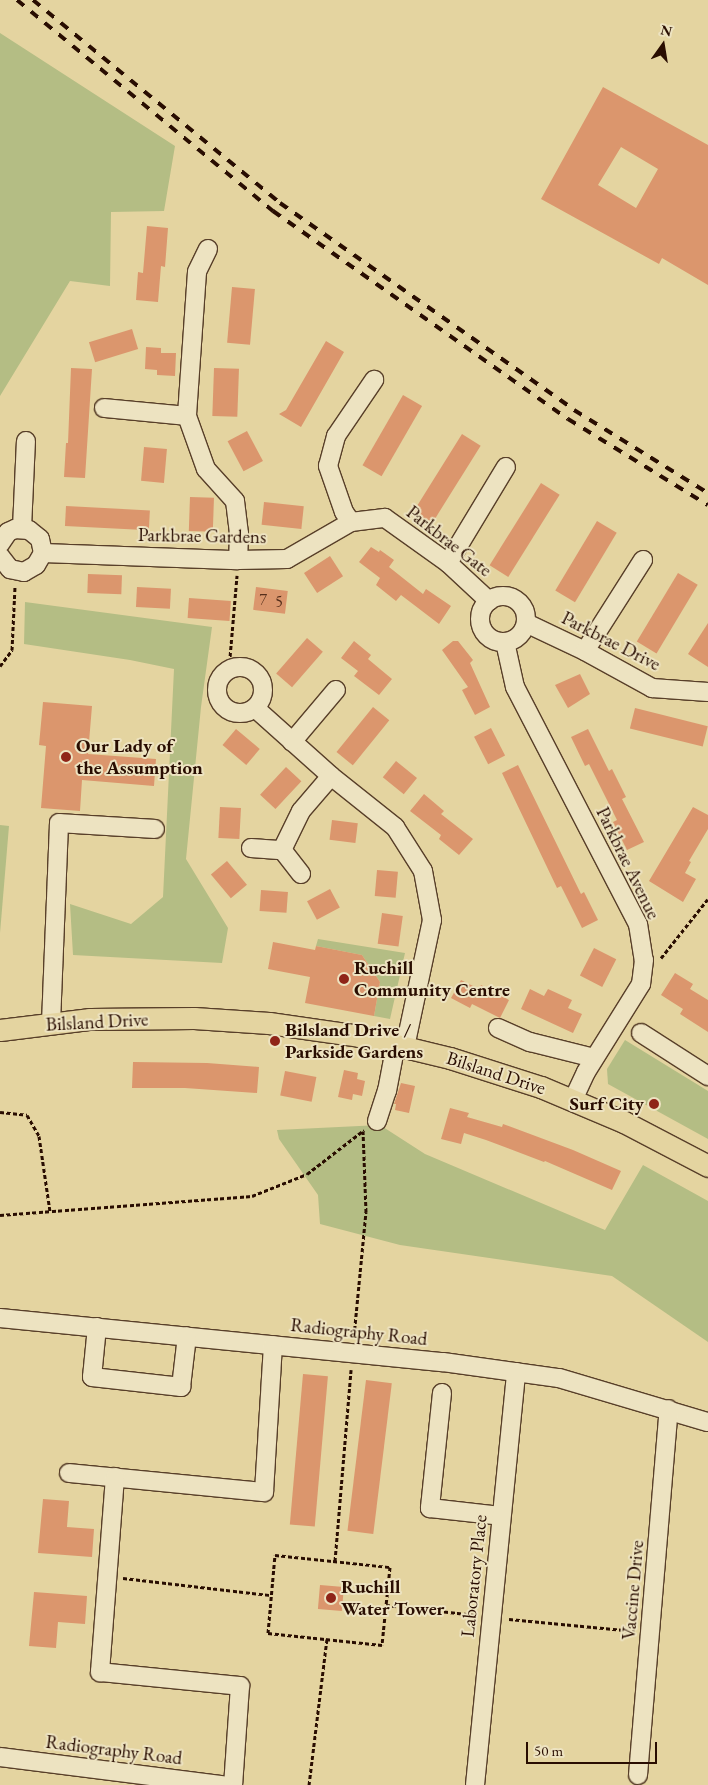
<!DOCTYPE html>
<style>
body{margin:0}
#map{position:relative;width:708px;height:1785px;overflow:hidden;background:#e4d4a0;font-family:"EB Garamond",serif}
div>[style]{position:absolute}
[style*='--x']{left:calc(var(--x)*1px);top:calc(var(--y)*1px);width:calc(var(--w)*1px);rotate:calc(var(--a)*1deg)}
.green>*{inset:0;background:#b4bd84}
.building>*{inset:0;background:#db966d;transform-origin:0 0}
.path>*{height:3px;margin-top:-1.5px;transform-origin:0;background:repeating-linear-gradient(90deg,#290d01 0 4px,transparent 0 6.5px)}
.roads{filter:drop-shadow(1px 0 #583f29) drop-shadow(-1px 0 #583f29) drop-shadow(0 1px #583f29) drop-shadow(0 -1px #583f29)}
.minor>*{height:18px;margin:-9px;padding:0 9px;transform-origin:9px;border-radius:9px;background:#ede3c1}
.minor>.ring{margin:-9px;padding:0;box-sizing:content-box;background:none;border:18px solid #ede3c1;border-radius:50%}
.major>*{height:21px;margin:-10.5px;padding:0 10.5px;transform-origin:10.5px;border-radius:10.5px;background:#e4d4a0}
.rail>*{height:4px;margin-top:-2px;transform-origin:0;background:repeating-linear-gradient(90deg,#290d01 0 9px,transparent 0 18px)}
.dots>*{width:14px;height:14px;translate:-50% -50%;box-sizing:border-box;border:2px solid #ede3c1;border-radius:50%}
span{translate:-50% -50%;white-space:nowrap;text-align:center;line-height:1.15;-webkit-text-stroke:4px #ede3c1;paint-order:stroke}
.number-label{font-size:16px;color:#562f1c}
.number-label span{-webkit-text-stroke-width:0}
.street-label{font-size:19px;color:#290d01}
.poi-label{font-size:19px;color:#290d01;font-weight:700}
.left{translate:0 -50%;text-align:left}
.right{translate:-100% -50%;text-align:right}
.north{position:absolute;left:638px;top:20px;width:50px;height:50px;-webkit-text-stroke:4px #ede3c1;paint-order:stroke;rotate:13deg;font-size:14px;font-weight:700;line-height:20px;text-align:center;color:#290d01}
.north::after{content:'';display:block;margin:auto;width:18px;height:22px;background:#290d01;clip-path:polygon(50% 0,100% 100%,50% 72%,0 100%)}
.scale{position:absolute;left:526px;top:1742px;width:131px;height:22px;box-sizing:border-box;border:2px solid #290d01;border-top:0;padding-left:6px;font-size:15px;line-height:18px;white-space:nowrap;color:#290d01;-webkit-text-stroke:4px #ede3c1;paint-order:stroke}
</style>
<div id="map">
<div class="green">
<i style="clip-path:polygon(0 33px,175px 146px,164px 211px,111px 212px,110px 286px,70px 281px,0 396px)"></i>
<i style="clip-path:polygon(25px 602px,212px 627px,201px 707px,186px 859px,228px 928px,222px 963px,73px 955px,70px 904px,131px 924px,163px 897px,174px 669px,130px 660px,24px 644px)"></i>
<i style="clip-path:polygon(0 825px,9px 826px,0 933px)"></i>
<i style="clip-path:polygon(318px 939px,405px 953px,390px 1019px,374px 1016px,380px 982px,362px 955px,316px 946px)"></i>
<i style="clip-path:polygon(625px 1040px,708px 1091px,708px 1139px,608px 1084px,607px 1069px)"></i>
<i style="clip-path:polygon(380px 1125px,425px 1154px,605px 1230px,643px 1165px,708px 1201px,708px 1342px,612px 1276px,400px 1245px,320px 1224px,318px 1195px,279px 1139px,277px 1130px)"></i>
</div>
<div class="building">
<i style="clip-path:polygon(evenodd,603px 87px,708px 145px,708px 285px,662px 258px,659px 264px,541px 199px,603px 87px,621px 147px,658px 169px,636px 208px,598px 185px,621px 147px)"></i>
<i style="clip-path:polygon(147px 226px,168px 228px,165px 267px,161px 266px,158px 302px,136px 300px,138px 272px,143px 273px)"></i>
<i style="left:232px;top:287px;width:23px;height:56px;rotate:5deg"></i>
<i style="left:132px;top:329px;width:21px;height:45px;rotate:73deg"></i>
<i style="clip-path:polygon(326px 341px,344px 352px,301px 427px,279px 414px,286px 410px)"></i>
<i style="clip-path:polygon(146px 347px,161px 348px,161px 353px,176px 353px,175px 376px,157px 375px,157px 370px,145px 369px)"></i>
<i style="clip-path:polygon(71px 368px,92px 369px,85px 478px,64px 477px,66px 443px,68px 443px)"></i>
<i style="left:214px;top:368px;width:25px;height:48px;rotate:2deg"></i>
<i style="left:403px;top:395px;width:22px;height:81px;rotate:30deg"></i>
<i style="left:247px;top:431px;width:34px;height:22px;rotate:62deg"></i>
<i style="left:462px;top:434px;width:22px;height:92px;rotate:32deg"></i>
<i style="left:144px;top:447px;width:23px;height:34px;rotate:5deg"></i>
<i style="left:541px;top:483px;width:22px;height:97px;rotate:32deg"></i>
<i style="left:190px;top:497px;width:24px;height:34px;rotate:2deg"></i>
<i style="left:264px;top:502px;width:40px;height:23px;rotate:6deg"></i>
<i style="left:66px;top:506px;width:84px;height:20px;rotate:3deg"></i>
<i style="left:597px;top:521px;width:23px;height:81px;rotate:31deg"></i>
<i style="clip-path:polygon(371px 547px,379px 552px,380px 550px,394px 560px,389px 567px,423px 594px,426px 589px,451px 606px,439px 624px,401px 595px,396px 601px,376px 585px,380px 578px,359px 562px)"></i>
<i style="left:330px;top:556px;width:24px;height:31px;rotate:57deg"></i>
<i style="left:678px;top:573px;width:23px;height:80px;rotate:31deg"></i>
<i style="left:88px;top:574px;width:34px;height:19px;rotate:2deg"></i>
<i style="left:137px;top:587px;width:34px;height:20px;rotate:3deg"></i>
<i style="left:256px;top:587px;width:32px;height:23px;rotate:7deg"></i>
<i style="left:189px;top:598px;width:42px;height:20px;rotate:4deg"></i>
<i style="clip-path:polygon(708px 623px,708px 667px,688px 654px)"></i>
<i style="left:307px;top:638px;width:21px;height:47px;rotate:41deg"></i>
<i style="clip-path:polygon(354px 641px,371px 655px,368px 659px,392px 679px,379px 695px,354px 676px,358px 671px,341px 658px)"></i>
<i style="clip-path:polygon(453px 641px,458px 641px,473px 660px,470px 663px,490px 707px,475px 715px,462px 690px,468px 687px,442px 650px)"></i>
<i style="clip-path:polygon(580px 674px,590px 694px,568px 708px,555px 685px)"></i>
<i style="clip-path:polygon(43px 702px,92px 706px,88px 754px,156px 759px,154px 786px,82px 780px,80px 811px,41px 808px,46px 746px,39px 745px)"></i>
<i style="left:373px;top:707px;width:21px;height:58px;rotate:39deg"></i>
<i style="left:635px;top:708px;width:75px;height:21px;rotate:14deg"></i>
<i style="left:491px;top:728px;width:31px;height:19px;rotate:63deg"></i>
<i style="left:236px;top:729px;width:31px;height:21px;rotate:40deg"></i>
<i style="clip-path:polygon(588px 729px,609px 771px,612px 769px,626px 797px,622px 799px,644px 842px,627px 850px,613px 822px,617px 820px,589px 764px,585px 766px,571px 737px)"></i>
<i style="left:396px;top:761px;width:27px;height:21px;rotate:39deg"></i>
<i style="clip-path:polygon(518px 765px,581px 894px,584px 892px,598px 920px,582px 928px,561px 886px,557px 888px,502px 773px)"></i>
<i style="left:286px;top:767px;width:21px;height:38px;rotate:43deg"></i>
<i style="clip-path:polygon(424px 794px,444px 811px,441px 814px,473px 839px,459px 855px,439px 839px,441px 835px,410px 811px)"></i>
<i style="left:220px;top:807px;width:21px;height:31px;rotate:3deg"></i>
<i style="clip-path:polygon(693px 807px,708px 815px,708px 829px,689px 861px,691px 862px,685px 873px,696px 879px,683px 902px,649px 881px)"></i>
<i style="left:332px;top:820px;width:26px;height:20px;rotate:7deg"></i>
<i style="left:227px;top:861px;width:31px;height:21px;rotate:50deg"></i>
<i style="left:377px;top:870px;width:21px;height:26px;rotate:5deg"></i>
<i style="left:330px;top:889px;width:21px;height:26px;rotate:62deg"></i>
<i style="left:261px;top:890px;width:27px;height:21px;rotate:4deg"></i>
<i style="left:382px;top:913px;width:21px;height:31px;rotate:8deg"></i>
<i style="clip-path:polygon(273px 942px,315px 950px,316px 946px,362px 955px,380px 982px,374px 1016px,305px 1003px,310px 977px,268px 969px)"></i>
<i style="left:594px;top:948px;width:25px;height:31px;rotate:27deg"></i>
<i style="clip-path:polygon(675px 973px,693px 984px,690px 989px,708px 1000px,708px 1032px,680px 1014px,683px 1009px,661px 995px)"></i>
<i style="clip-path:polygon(461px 980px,479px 989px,481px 985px,509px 1000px,500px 1018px,472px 1004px,470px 1008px,451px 998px)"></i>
<i style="clip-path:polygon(530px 989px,544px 996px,548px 989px,572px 1000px,568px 1008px,582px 1014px,573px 1033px,521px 1009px)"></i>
<i style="clip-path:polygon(133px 1062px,207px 1063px,259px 1067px,257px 1093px,185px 1088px,132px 1088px)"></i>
<i style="clip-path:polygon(344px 1070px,358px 1073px,357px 1079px,365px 1081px,362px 1096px,353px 1094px,352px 1100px,338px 1097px)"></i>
<i style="left:285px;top:1071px;width:32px;height:25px;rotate:11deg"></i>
<i style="clip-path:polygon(401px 1083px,415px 1086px,409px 1113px,395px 1110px,396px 1104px,394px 1104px)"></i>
<i style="clip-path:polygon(450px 1108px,469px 1113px,467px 1117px,502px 1127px,503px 1124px,573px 1150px,621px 1171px,612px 1190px,545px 1161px,544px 1162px,486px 1140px,464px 1133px,461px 1144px,441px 1139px)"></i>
<i style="left:303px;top:1374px;width:25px;height:151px;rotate:5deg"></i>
<i style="left:366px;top:1380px;width:26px;height:152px;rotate:7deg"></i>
<i style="clip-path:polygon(43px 1499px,69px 1501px,67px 1527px,94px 1529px,92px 1557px,38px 1553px)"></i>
<i style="left:320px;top:1585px;width:24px;height:24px;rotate:5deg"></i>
<i style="clip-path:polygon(34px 1592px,87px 1596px,85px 1624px,58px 1622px,56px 1648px,29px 1646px)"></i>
</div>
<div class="path">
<i style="--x:0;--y:666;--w:20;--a:-53"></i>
<i style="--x:12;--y:650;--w:64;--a:-87.3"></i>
<i style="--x:229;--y:669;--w:94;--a:-85.1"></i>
<i style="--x:661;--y:958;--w:75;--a:-51.5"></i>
<i style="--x:0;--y:1112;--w:27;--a:6"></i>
<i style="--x:27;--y:1115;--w:24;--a:60"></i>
<i style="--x:39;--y:1136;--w:76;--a:81.7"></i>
<i style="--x:0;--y:1215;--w:253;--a:-4.3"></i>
<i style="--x:252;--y:1196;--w:59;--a:-21.8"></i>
<i style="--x:307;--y:1174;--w:72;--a:-37.7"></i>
<i style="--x:354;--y:1336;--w:125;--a:-84.5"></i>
<i style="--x:366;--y:1212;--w:81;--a:-92.1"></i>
<i style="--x:275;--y:1555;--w:116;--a:6"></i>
<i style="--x:390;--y:1567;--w:78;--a:95.9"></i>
<i style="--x:382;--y:1645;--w:115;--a:-174"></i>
<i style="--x:268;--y:1633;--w:78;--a:-84.9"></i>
<i style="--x:335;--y:1561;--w:192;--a:-85.2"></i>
<i style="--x:123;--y:1578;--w:149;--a:6.6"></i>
<i style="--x:386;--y:1605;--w:90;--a:6.4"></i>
<i style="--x:509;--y:1619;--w:126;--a:5.5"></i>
<i style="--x:309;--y:1785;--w:147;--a:-83"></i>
</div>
<div class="roads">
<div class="minor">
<i style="--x:208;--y:249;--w:25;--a:116"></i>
<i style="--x:197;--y:272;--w:144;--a:94"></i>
<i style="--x:187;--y:416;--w:56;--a:70.3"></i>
<i style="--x:206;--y:469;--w:43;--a:47.8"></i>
<i style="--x:235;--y:501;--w:33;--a:83"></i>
<i style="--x:239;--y:534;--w:26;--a:92"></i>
<i style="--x:104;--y:408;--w:83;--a:5.5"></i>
<i style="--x:351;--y:522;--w:12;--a:-125"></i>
<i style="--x:344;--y:512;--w:49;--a:-109.2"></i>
<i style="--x:328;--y:466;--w:31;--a:-75"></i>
<i style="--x:336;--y:436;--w:68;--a:-55.8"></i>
<i style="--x:22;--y:528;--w:87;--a:-87.4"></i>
<i style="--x:0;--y:544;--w:14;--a:-56"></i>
<i style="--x:8;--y:532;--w:8;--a:-23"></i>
<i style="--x:15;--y:529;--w:14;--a:4"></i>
<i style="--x:29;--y:530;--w:14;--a:39"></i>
<i style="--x:40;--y:539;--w:14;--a:78"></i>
<i style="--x:43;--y:553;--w:14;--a:120"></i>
<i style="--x:36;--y:565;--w:14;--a:150"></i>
<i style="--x:24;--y:572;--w:14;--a:-168"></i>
<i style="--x:10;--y:569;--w:16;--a:-128"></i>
<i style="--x:43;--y:553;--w:195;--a:2.1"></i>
<i style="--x:238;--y:560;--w:49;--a:-1.2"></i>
<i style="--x:287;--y:559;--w:74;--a:-30"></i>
<i style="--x:351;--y:522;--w:34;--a:-7"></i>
<i style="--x:385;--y:518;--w:77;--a:35.5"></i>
<i style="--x:448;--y:563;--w:56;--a:42.8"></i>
<i style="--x:448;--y:563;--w:112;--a:-58.9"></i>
<i class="ring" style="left:480px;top:596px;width:28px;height:28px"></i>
<i style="--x:526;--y:623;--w:65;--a:25.4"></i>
<i style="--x:585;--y:651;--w:77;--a:28.9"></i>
<i style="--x:652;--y:688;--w:56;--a:4.1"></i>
<i style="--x:505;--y:642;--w:46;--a:77.5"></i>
<i style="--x:515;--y:687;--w:267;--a:62.6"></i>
<i style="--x:638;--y:924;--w:36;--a:81"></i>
<i style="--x:644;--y:960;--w:24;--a:97"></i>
<i style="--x:641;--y:984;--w:104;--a:122"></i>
<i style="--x:586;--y:1072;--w:31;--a:115"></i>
<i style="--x:585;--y:651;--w:108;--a:-57.5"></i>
<i class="ring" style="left:217px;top:667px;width:28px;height:28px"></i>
<i style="--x:255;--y:708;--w:102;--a:41.8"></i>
<i style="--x:331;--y:776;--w:82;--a:38.6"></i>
<i style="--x:395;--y:827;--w:52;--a:57.5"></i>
<i style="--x:423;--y:871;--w:50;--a:79.6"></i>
<i style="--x:432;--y:920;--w:130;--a:102"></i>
<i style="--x:292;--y:742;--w:68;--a:-49.8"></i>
<i style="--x:251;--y:848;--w:31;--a:4"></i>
<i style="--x:301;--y:874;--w:31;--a:-128"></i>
<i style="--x:282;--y:850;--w:43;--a:-64"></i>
<i style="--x:301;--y:811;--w:46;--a:-49.4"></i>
<i style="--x:51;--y:1023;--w:200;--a:-87.7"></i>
<i style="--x:59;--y:823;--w:96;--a:3.6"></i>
<i style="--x:498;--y:1028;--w:35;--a:24"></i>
<i style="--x:530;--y:1042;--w:66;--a:14"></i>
<i style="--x:641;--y:1033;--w:80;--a:32.7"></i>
<i style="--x:377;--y:1121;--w:32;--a:-72"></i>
<i style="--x:387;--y:1091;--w:48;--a:-79.2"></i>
<i style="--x:0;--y:1318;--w:445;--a:5.7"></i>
<i style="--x:443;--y:1362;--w:117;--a:7.9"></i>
<i style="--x:559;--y:1378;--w:155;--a:16.5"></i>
<i style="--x:97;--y:1327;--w:50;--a:95.7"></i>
<i style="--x:92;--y:1377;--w:90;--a:6.4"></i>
<i style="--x:181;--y:1387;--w:51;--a:-83.3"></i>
<i style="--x:442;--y:1393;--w:116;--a:96"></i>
<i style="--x:430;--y:1508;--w:71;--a:6.4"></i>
<i style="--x:69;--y:1473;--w:196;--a:5.6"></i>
<i style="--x:264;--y:1492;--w:147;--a:-86.5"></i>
<i style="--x:115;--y:1477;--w:196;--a:94.4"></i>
<i style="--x:100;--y:1672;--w:141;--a:5.7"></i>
<i style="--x:240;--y:1686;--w:99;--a:94"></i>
<i style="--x:0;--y:1757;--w:225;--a:7.2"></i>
<i style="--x:638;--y:1775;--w:367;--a:-85.2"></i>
<i style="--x:475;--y:1785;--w:415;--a:-84.3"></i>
</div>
<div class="major">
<i style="--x:0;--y:1030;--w:91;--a:-7"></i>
<i style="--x:90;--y:1019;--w:104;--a:-0.6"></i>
<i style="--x:194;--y:1018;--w:75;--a:3.8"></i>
<i style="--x:269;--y:1023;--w:91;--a:8.2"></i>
<i style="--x:359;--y:1036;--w:94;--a:13.6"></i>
<i style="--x:450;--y:1058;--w:96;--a:17.7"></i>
<i style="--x:541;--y:1087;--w:90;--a:22.9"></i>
<i style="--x:624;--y:1122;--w:95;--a:27.6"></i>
</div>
</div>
<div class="rail">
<i style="--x:17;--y:0;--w:332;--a:39.5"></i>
<i style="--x:273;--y:211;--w:361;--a:35.2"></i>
<i style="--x:568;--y:419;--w:164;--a:31.6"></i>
<i style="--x:33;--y:0;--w:320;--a:39.4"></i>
<i style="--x:280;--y:203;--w:360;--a:35.1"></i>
<i style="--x:574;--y:410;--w:158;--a:31.8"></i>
</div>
<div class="dots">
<i style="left:66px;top:757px;background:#8f2418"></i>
<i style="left:344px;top:979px;background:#8f2418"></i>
<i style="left:275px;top:1041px;background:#8f2418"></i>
<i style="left:654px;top:1104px;background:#8f2418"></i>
<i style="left:331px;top:1598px;background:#8f2418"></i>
</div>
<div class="number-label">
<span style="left:263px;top:600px">7</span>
<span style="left:279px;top:602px">5</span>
</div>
<div class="street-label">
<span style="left:202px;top:536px;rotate:1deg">Parkbrae Gardens</span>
<span style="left:449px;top:541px;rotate:38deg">Parkbrae Gate</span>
<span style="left:611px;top:641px;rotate:27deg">Parkbrae Drive</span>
<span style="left:628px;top:863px;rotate:64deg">Parkbrae Avenue</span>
<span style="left:97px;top:1022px;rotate:-3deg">Bilsland Drive</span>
<span style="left:496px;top:1073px;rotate:18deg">Bilsland Drive</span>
<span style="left:359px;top:1332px;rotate:6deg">Radiography Road</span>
<span style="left:474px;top:1576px;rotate:-84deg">Laboratory Place</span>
<span style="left:633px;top:1590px;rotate:-85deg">Vaccine Drive</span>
<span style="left:114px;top:1750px;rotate:7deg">Radiography Road</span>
</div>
<div class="poi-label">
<span class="left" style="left:76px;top:757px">Our Lady of<br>the Assumption</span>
<span class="left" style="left:354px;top:979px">Ruchill<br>Community Centre</span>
<span class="left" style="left:285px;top:1041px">Bilsland Drive /<br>Parkside Gardens</span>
<span class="right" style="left:644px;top:1104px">Surf City</span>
<span class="left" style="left:341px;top:1598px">Ruchill<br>Water Tower</span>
</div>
<div class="north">N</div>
<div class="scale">50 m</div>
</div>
